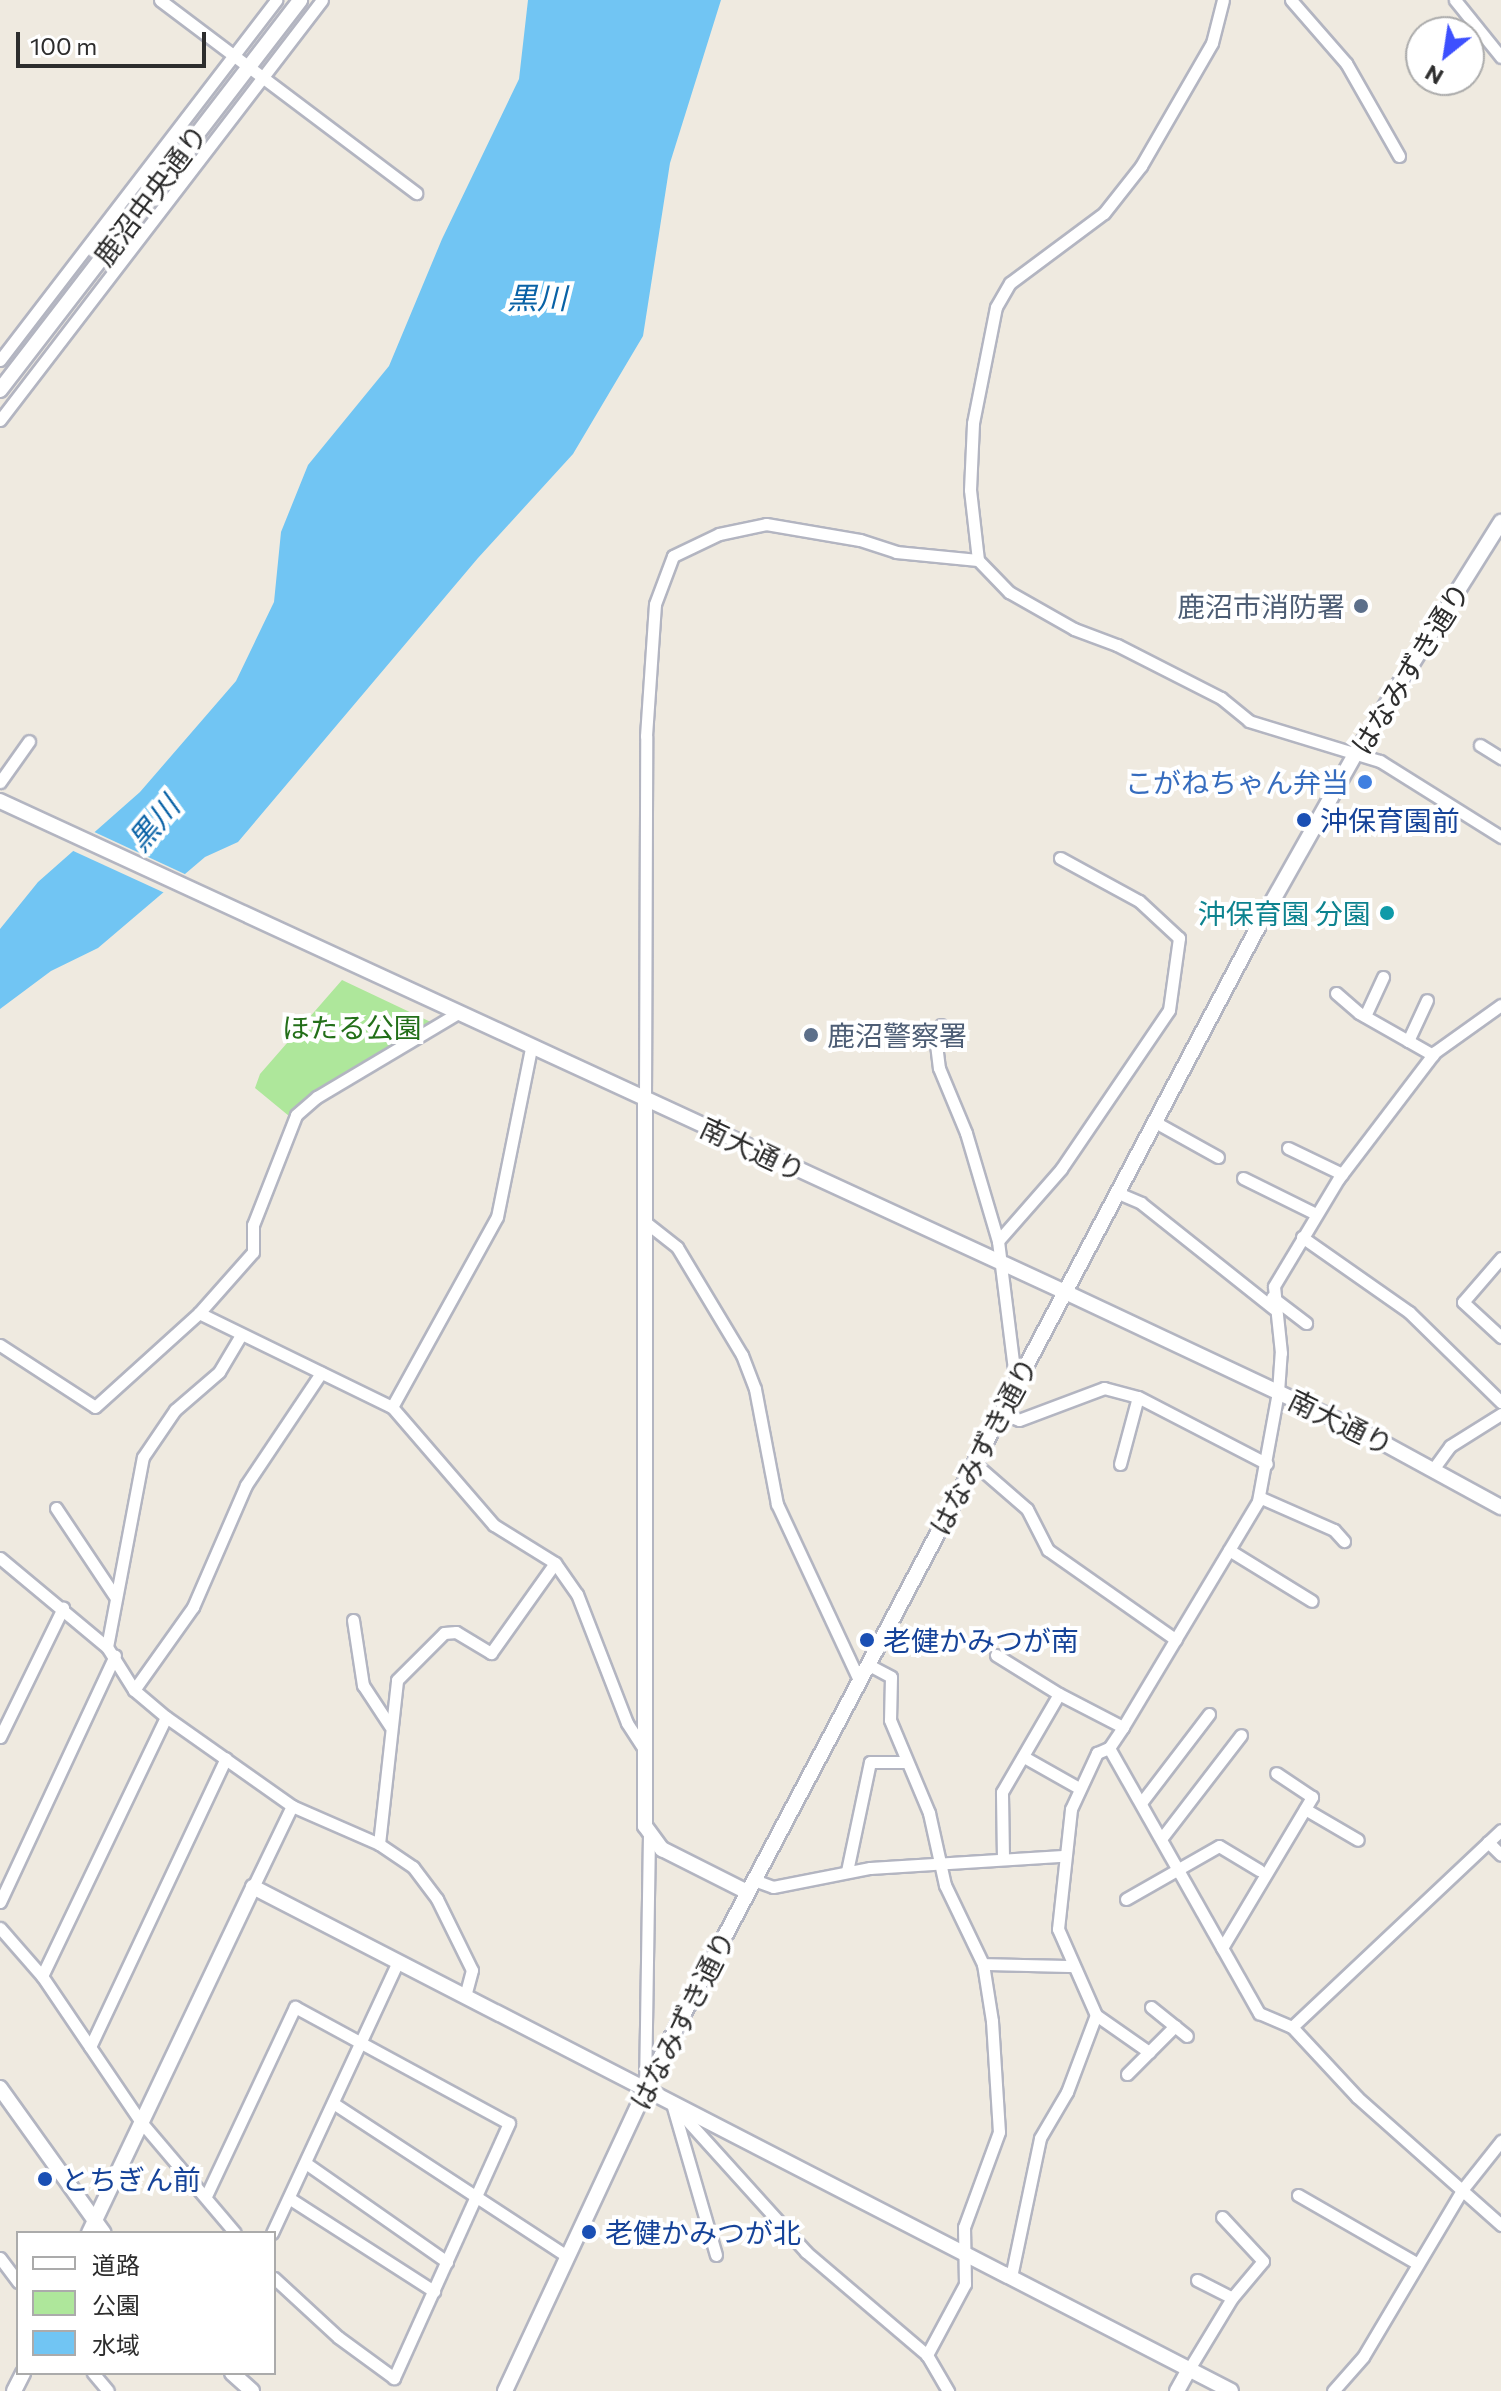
<!DOCTYPE html>
<meta charset="utf-8">
<style>
body{margin:0}
#map{position:relative;width:1501px;height:2391px;overflow:hidden;background:#efeae0;font-family:Commissioner,"Noto Sans JP",sans-serif}
div>[style]{position:absolute}
[style*='--x']{left:calc(var(--x)*1px);top:calc(var(--y)*1px);width:calc(var(--w)*1px);rotate:calc(var(--a)*1deg)}
.green>*{inset:0;background:#aee79b}
.water>*{inset:0;background:#71c5f3}
.pier>*{inset:0;background:#efeae0}
.roads{filter:drop-shadow(2px 0 #b3b5c1) drop-shadow(-2px 0 #b3b5c1) drop-shadow(0 2px #b3b5c1) drop-shadow(0 -2px #b3b5c1)}
.minor>*{height:11px;margin:-5.5px;padding:0 5.5px;transform-origin:5.5px;border-radius:5.5px;background:#fff}
.tertiary>*{height:14px;margin:-7px;padding:0 7px;transform-origin:7px;border-radius:7px;background:#fff}
.dots>*{width:22px;height:22px;translate:-50% -50%;box-sizing:border-box;border:4px solid #fff;border-radius:50%}
span{translate:-50% -50%;white-space:nowrap;text-align:center;line-height:1.15;-webkit-text-stroke:8px #fff;paint-order:stroke}
.street-label{font-size:28px;color:#2d2d2d}
.service-label{font-size:28px;color:#4e5e75}
.right{translate:-100% -50%;text-align:right}
.left{translate:0 -50%;text-align:left}
.shop-label{font-size:28px;color:#366cbe}
.transit-label{font-size:28px;color:#164399}
.culture-label{font-size:28px;color:#0d838f}
.park-label{font-size:28px;color:#236f19}
.water-label{font-size:30px;color:#0962a6;font-style:italic}
.legend{position:absolute;left:16px;top:2231px;width:260px;height:144px;box-sizing:border-box;background:#fff;border:2px solid #ababab;margin:0;padding:10px 14px;list-style:none;font-size:24px;color:#2d2d2d}
.legend li{display:flex;align-items:center;gap:16px;height:40px}
.legend b{width:40px;border:2px solid #ababab}
.north{position:absolute;left:1405px;top:16px;width:80px;height:80px;box-sizing:border-box;background:#fff;border:2px solid #ababab;border-radius:50%;rotate:210deg;font-size:22px;font-weight:700;line-height:32px;text-align:center;color:#2d2d2d}
.north::after{content:'';display:block;margin:auto;width:28px;height:36px;background:#3d50ff;clip-path:polygon(50% 0,100% 100%,50% 72%,0 100%)}
.scale{position:absolute;left:16px;top:32px;width:190px;height:36px;box-sizing:border-box;border:4px solid #2d2d2d;border-top:0;padding-left:10px;font-size:24px;line-height:28px;white-space:nowrap;color:#2d2d2d;-webkit-text-stroke:6px #fff;paint-order:stroke}
</style>
<div id="map">
<div class="green">
<i style="clip-path:polygon(342px 980px,435px 1024px,303px 1100px,289px 1116px,255px 1088px,260px 1074px)"></i>
</div>
<div class="water">
<i style="clip-path:polygon(528px 0,721px 0,670px 163px,643px 336px,573px 454px,478px 558px,238px 842px,205px 857px,98px 948px,51px 971px,0 1009px,0 929px,38px 882px,140px 792px,236px 681px,274px 602px,281px 532px,308px 465px,389px 366px,442px 239px,519px 79px)"></i>
</div>
<div class="pier">
<i style="clip-path:polygon(90px 830px,189px 876px,167px 894px,69px 849px)"></i>
</div>
<div class="roads">
<div class="minor">
<i style="--x:160;--y:0;--w:321;--a:37"></i>
<i style="--x:1291;--y:0;--w:84;--a:48.9"></i>
<i style="--x:1346;--y:63;--w:107;--a:60.3"></i>
<i style="--x:1455;--y:0;--w:73;--a:51.1"></i>
<i style="--x:0;--y:360;--w:454;--a:-52.5"></i>
<i style="--x:0;--y:420;--w:529;--a:-52.52"></i>
<i style="--x:978;--y:560;--w:70;--a:-96.5"></i>
<i style="--x:970;--y:490;--w:67;--a:-87.4"></i>
<i style="--x:973;--y:423;--w:118;--a:-78.8"></i>
<i style="--x:996;--y:307;--w:28;--a:-60"></i>
<i style="--x:1010;--y:283;--w:117;--a:-36.7"></i>
<i style="--x:1104;--y:213;--w:60;--a:-51.8"></i>
<i style="--x:1141;--y:166;--w:142;--a:-60"></i>
<i style="--x:1212;--y:43;--w:44;--a:-75.7"></i>
<i style="--x:1480;--y:745;--w:25;--a:32"></i>
<i style="--x:0;--y:782;--w:50;--a:-54.7"></i>
<i style="--x:1336;--y:993;--w:30;--a:41"></i>
<i style="--x:1359;--y:1013;--w:85;--a:29.6"></i>
<i style="--x:1365;--y:1016;--w:43;--a:-65.2"></i>
<i style="--x:941;--y:1025;--w:20;--a:105"></i>
<i style="--x:936;--y:1044;--w:24;--a:83"></i>
<i style="--x:939;--y:1068;--w:70;--a:67.4"></i>
<i style="--x:966;--y:1133;--w:113;--a:73.5"></i>
<i style="--x:998;--y:1241;--w:145;--a:82.9"></i>
<i style="--x:1408;--y:1041;--w:45;--a:-65.1"></i>
<i style="--x:645;--y:1100;--w:364;--a:-89.8"></i>
<i style="--x:646;--y:736;--w:132;--a:-86.1"></i>
<i style="--x:655;--y:604;--w:51;--a:-69.4"></i>
<i style="--x:673;--y:556;--w:51;--a:-25.6"></i>
<i style="--x:719;--y:534;--w:48;--a:-12"></i>
<i style="--x:766;--y:524;--w:95;--a:9.7"></i>
<i style="--x:860;--y:540;--w:38;--a:18"></i>
<i style="--x:896;--y:552;--w:82;--a:5.6"></i>
<i style="--x:978;--y:560;--w:45;--a:45.9"></i>
<i style="--x:1009;--y:592;--w:75;--a:29.6"></i>
<i style="--x:1074;--y:629;--w:46;--a:20.4"></i>
<i style="--x:1117;--y:645;--w:117;--a:27"></i>
<i style="--x:1221;--y:698;--w:36;--a:39"></i>
<i style="--x:1249;--y:721;--w:137;--a:17"></i>
<i style="--x:1380;--y:761;--w:143;--a:32.1"></i>
<i style="--x:1155;--y:1122;--w:72;--a:29.1"></i>
<i style="--x:1288;--y:1148;--w:60;--a:25.7"></i>
<i style="--x:1243;--y:1178;--w:81;--a:26.3"></i>
<i style="--x:1118;--y:1193;--w:25;--a:23"></i>
<i style="--x:1141;--y:1203;--w:169;--a:38.5"></i>
<i style="--x:644;--y:1221;--w:42;--a:38.2"></i>
<i style="--x:677;--y:1247;--w:126;--a:59"></i>
<i style="--x:742;--y:1355;--w:36;--a:69"></i>
<i style="--x:755;--y:1389;--w:117;--a:79.2"></i>
<i style="--x:777;--y:1504;--w:194;--a:65"></i>
<i style="--x:1302;--y:1237;--w:131;--a:35"></i>
<i style="--x:1409;--y:1312;--w:129;--a:44.4"></i>
<i style="--x:998;--y:1241;--w:96;--a:-48.8"></i>
<i style="--x:1061;--y:1169;--w:192;--a:-55.8"></i>
<i style="--x:1169;--y:1010;--w:73;--a:-82.1"></i>
<i style="--x:1179;--y:938;--w:54;--a:-137.2"></i>
<i style="--x:1139;--y:901;--w:90;--a:-151.4"></i>
<i style="--x:1501;--y:1258;--w:58;--a:130.8"></i>
<i style="--x:1463;--y:1302;--w:52;--a:42.6"></i>
<i style="--x:1272;--y:1297;--w:43;--a:37.4"></i>
<i style="--x:199;--y:1313;--w:81;--a:-48.5"></i>
<i style="--x:253;--y:1252;--w:27;--a:-90"></i>
<i style="--x:253;--y:1225;--w:118;--a:-68.6"></i>
<i style="--x:296;--y:1115;--w:28;--a:-41"></i>
<i style="--x:317;--y:1097;--w:162;--a:-30.8"></i>
<i style="--x:0;--y:1345;--w:113;--a:33.1"></i>
<i style="--x:95;--y:1407;--w:140;--a:-42.1"></i>
<i style="--x:199;--y:1313;--w:215;--a:26"></i>
<i style="--x:392;--y:1407;--w:156;--a:49.2"></i>
<i style="--x:494;--y:1525;--w:72;--a:31.9"></i>
<i style="--x:392;--y:1407;--w:217;--a:-61.1"></i>
<i style="--x:497;--y:1217;--w:172;--a:-78.6"></i>
<i style="--x:1001;--y:1413;--w:19;--a:21"></i>
<i style="--x:1019;--y:1420;--w:91;--a:-20.6"></i>
<i style="--x:1104;--y:1388;--w:35;--a:15"></i>
<i style="--x:1138;--y:1397;--w:145;--a:27.4"></i>
<i style="--x:974;--y:1463;--w:70;--a:41"></i>
<i style="--x:1027;--y:1509;--w:46;--a:62.9"></i>
<i style="--x:1048;--y:1550;--w:156;--a:35.1"></i>
<i style="--x:1120;--y:1464;--w:69;--a:-75"></i>
<i style="--x:1434;--y:1468;--w:27;--a:-54"></i>
<i style="--x:1450;--y:1446;--w:60;--a:-32.1"></i>
<i style="--x:1259;--y:1497;--w:82;--a:23.7"></i>
<i style="--x:1334;--y:1530;--w:15;--a:48"></i>
<i style="--x:56;--y:1508;--w:108;--a:56.3"></i>
<i style="--x:1229;--y:1550;--w:97;--a:31.6"></i>
<i style="--x:0;--y:1558;--w:139;--a:39.8"></i>
<i style="--x:107;--y:1647;--w:51;--a:57.9"></i>
<i style="--x:134;--y:1690;--w:42;--a:40.2"></i>
<i style="--x:166;--y:1717;--w:154;--a:35.2"></i>
<i style="--x:292;--y:1806;--w:95;--a:23.6"></i>
<i style="--x:379;--y:1844;--w:41;--a:34.1"></i>
<i style="--x:413;--y:1867;--w:40;--a:53"></i>
<i style="--x:437;--y:1899;--w:79;--a:63.8"></i>
<i style="--x:472;--y:1970;--w:27;--a:105"></i>
<i style="--x:353;--y:1620;--w:66;--a:81.3"></i>
<i style="--x:363;--y:1685;--w:49;--a:56.6"></i>
<i style="--x:107;--y:1647;--w:193;--a:-79.3"></i>
<i style="--x:143;--y:1457;--w:57;--a:-55.8"></i>
<i style="--x:175;--y:1410;--w:58;--a:-40.8"></i>
<i style="--x:219;--y:1372;--w:43;--a:-59.3"></i>
<i style="--x:996;--y:1655;--w:74;--a:31.8"></i>
<i style="--x:867;--y:1664;--w:27;--a:28"></i>
<i style="--x:891;--y:1677;--w:43;--a:91.3"></i>
<i style="--x:890;--y:1720;--w:101;--a:67.2"></i>
<i style="--x:929;--y:1813;--w:74;--a:77.5"></i>
<i style="--x:945;--y:1885;--w:88;--a:64.3"></i>
<i style="--x:983;--y:1964;--w:58;--a:81"></i>
<i style="--x:992;--y:2021;--w:111;--a:86.4"></i>
<i style="--x:999;--y:2132;--w:101;--a:110.2"></i>
<i style="--x:964;--y:2227;--w:57;--a:89"></i>
<i style="--x:965;--y:2284;--w:81;--a:118.2"></i>
<i style="--x:927;--y:2355;--w:42;--a:59.7"></i>
<i style="--x:134;--y:1690;--w:102;--a:-54.6"></i>
<i style="--x:193;--y:1607;--w:133;--a:-66.5"></i>
<i style="--x:246;--y:1485;--w:135;--a:-56.2"></i>
<i style="--x:0;--y:1737;--w:144;--a:-64"></i>
<i style="--x:1109;--y:1748;--w:305;--a:60.5"></i>
<i style="--x:1259;--y:2013;--w:36;--a:23"></i>
<i style="--x:1292;--y:2027;--w:96;--a:47.1"></i>
<i style="--x:1357;--y:2097;--w:193;--a:41.6"></i>
<i style="--x:1024;--y:1757;--w:63;--a:29.4"></i>
<i style="--x:1141;--y:1803;--w:112;--a:-52.6"></i>
<i style="--x:1305;--y:1809;--w:61;--a:30.3"></i>
<i style="--x:1161;--y:1839;--w:131;--a:-52.4"></i>
<i style="--x:1488;--y:1842;--w:18;--a:45"></i>
<i style="--x:379;--y:1844;--w:165;--a:-83.7"></i>
<i style="--x:397;--y:1680;--w:66;--a:-45"></i>
<i style="--x:444;--y:1633;--w:12;--a:-5"></i>
<i style="--x:456;--y:1632;--w:41;--a:31"></i>
<i style="--x:491;--y:1653;--w:110;--a:-54.6"></i>
<i style="--x:555;--y:1563;--w:38;--a:55"></i>
<i style="--x:577;--y:1594;--w:138;--a:68.8"></i>
<i style="--x:627;--y:1723;--w:31;--a:57"></i>
<i style="--x:1003;--y:1858;--w:66;--a:-90.9"></i>
<i style="--x:1002;--y:1792;--w:113;--a:-59.8"></i>
<i style="--x:1059;--y:1694;--w:72;--a:27.3"></i>
<i style="--x:847;--y:1871;--w:111;--a:-78.1"></i>
<i style="--x:870;--y:1762;--w:35;--a:0"></i>
<i style="--x:754;--y:1880;--w:20;--a:20"></i>
<i style="--x:773;--y:1887;--w:99;--a:-11.1"></i>
<i style="--x:870;--y:1868;--w:193;--a:-3.6"></i>
<i style="--x:253;--y:1887;--w:90;--a:-64.3"></i>
<i style="--x:1126;--y:1899;--w:107;--a:-29.7"></i>
<i style="--x:1219;--y:1846;--w:47;--a:31"></i>
<i style="--x:0;--y:1902;--w:272;--a:-65"></i>
<i style="--x:0;--y:1928;--w:64;--a:48.8"></i>
<i style="--x:42;--y:1976;--w:176;--a:55.9"></i>
<i style="--x:141;--y:2122;--w:145;--a:49.7"></i>
<i style="--x:1222;--y:1948;--w:176;--a:-59.2"></i>
<i style="--x:1312;--y:1797;--w:43;--a:-146.3"></i>
<i style="--x:983;--y:1964;--w:90;--a:1.3"></i>
<i style="--x:42;--y:1976;--w:287;--a:-64.4"></i>
<i style="--x:1151;--y:2007;--w:46;--a:38.9"></i>
<i style="--x:1096;--y:2015;--w:65;--a:34.9"></i>
<i style="--x:1292;--y:2027;--w:287;--a:-43.3"></i>
<i style="--x:90;--y:2047;--w:319;--a:-64.8"></i>
<i style="--x:1127;--y:2074;--w:68;--a:-45"></i>
<i style="--x:645;--y:2089;--w:253;--a:-89.1"></i>
<i style="--x:333;--y:2103;--w:280;--a:33.2"></i>
<i style="--x:673;--y:2107;--w:154;--a:73.8"></i>
<i style="--x:677;--y:2109;--w:193;--a:47.9"></i>
<i style="--x:806;--y:2252;--w:159;--a:40.4"></i>
<i style="--x:307;--y:2164;--w:171;--a:35"></i>
<i style="--x:1298;--y:2195;--w:138;--a:29.9"></i>
<i style="--x:206;--y:2196;--w:209;--a:-64.8"></i>
<i style="--x:295;--y:2007;--w:243;--a:28.5"></i>
<i style="--x:509;--y:2123;--w:280;--a:114.3"></i>
<i style="--x:394;--y:2378;--w:69;--a:-143.8"></i>
<i style="--x:338;--y:2337;--w:87;--a:-137.3"></i>
<i style="--x:292;--y:2200;--w:169;--a:32.7"></i>
<i style="--x:272;--y:2233;--w:299;--a:-65.1"></i>
<i style="--x:0;--y:2258;--w:30;--a:53"></i>
<i style="--x:1011;--y:2277;--w:142;--a:-78.2"></i>
<i style="--x:1040;--y:2138;--w:53;--a:-59.6"></i>
<i style="--x:1067;--y:2092;--w:82;--a:-69.4"></i>
<i style="--x:1096;--y:2015;--w:94;--a:-113.8"></i>
<i style="--x:1058;--y:1929;--w:121;--a:-83.8"></i>
<i style="--x:1071;--y:1809;--w:62;--a:-65.1"></i>
<i style="--x:1097;--y:1753;--w:13;--a:-23"></i>
<i style="--x:1109;--y:1748;--w:25;--a:-56"></i>
<i style="--x:1123;--y:1727;--w:263;--a:-59.1"></i>
<i style="--x:1258;--y:1501;--w:111;--a:-79.6"></i>
<i style="--x:1278;--y:1392;--w:39;--a:-86"></i>
<i style="--x:1281;--y:1353;--w:67;--a:-96"></i>
<i style="--x:1274;--y:1286;--w:126;--a:-59"></i>
<i style="--x:1339;--y:1178;--w:158;--a:-52.7"></i>
<i style="--x:1435;--y:1052;--w:81;--a:-35.5"></i>
<i style="--x:1197;--y:2280;--w:39;--a:27"></i>
<i style="--x:1189;--y:2369;--w:83;--a:-58.8"></i>
<i style="--x:1232;--y:2298;--w:48;--a:-50"></i>
<i style="--x:1263;--y:2261;--w:60;--a:-133"></i>
<i style="--x:93;--y:2373;--w:23;--a:50"></i>
<i style="--x:1333;--y:2391;--w:45;--a:-48.6"></i>
<i style="--x:1363;--y:2357;--w:194;--a:-59.3"></i>
<i style="--x:1462;--y:2190;--w:63;--a:-51.5"></i>
</div>
<div class="tertiary">
<i style="--x:0;--y:390;--w:492;--a:-52.4"></i>
<i style="--x:0;--y:801;--w:1173;--a:24.75"></i>
<i style="--x:1065;--y:1292;--w:331;--a:25.2"></i>
<i style="--x:1365;--y:1433;--w:155;--a:28.6"></i>
<i style="--x:645;--y:1100;--w:726;--a:90"></i>
<i style="--x:645;--y:1826;--w:29;--a:54"></i>
<i style="--x:662;--y:1849;--w:95;--a:26.8"></i>
<i style="--x:0;--y:2088;--w:178;--a:54.4"></i>
<i style="--x:89;--y:2233;--w:383;--a:-64.6"></i>
<i style="--x:253;--y:1887;--w:1100;--a:27.26"></i>
<i style="--x:232;--y:2373;--w:27;--a:42"></i>
<i style="--x:14;--y:2391;--w:20;--a:-63"></i>
<i style="--x:505;--y:2391;--w:369;--a:-65"></i>
<i style="--x:661;--y:2057;--w:1280;--a:-62.15"></i>
<i style="--x:1259;--y:925;--w:197;--a:-60.6"></i>
<i style="--x:1356;--y:753;--w:273;--a:-57.9"></i>
<i style="--x:1177;--y:2391;--w:25;--a:-61"></i>
</div>
</div>
<div class="dots">
<i style="left:1361px;top:606px;background:#5c6f8a"></i>
<i style="left:1365px;top:782px;background:#3f7fe0"></i>
<i style="left:1304px;top:820px;background:#1a4fb4"></i>
<i style="left:1387px;top:913px;background:#0f9aa8"></i>
<i style="left:811px;top:1035px;background:#5c6f8a"></i>
<i style="left:867px;top:1640px;background:#1a4fb4"></i>
<i style="left:45px;top:2179px;background:#1a4fb4"></i>
<i style="left:589px;top:2232px;background:#1a4fb4"></i>
</div>
<div class="street-label">
<span style="left:150px;top:195px;rotate:-53deg">鹿沼中央通り</span>
<span style="left:1410px;top:668px;rotate:-58deg">はなみずき通り</span>
<span style="left:753px;top:1149px;rotate:25deg">南大通り</span>
<span style="left:1341px;top:1422px;rotate:26deg">南大通り</span>
<span style="left:983px;top:1446px;rotate:-62deg">はなみずき通り</span>
<span style="left:682px;top:2020px;rotate:-63deg">はなみずき通り</span>
</div>
<div class="service-label">
<span class="right" style="left:1345px;top:606px">鹿沼市消防署</span>
<span class="left" style="left:827px;top:1035px">鹿沼警察署</span>
</div>
<div class="shop-label">
<span class="right" style="left:1349px;top:782px">こがねちゃん弁当</span>
</div>
<div class="transit-label">
<span class="left" style="left:1320px;top:820px">沖保育園前</span>
<span class="left" style="left:883px;top:1640px">老健かみつが南</span>
<span class="left" style="left:61px;top:2179px">とちぎん前</span>
<span class="left" style="left:605px;top:2232px">老健かみつが北</span>
</div>
<div class="culture-label">
<span class="right" style="left:1371px;top:913px">沖保育園 分園</span>
</div>
<div class="park-label">
<span style="left:352px;top:1027px">ほたる公園</span>
</div>
<div class="water-label">
<span style="left:537px;top:297px">黒川</span>
<span style="left:153px;top:823px;rotate:-50deg">黒川</span>
</div>
<ul class="legend">
<li><b style="height:10px;background:#fff"></b>道路</li>
<li><b style="height:22px;background:#aee79b"></b>公園</li>
<li><b style="height:22px;background:#71c5f3"></b>水域</li>
</ul>
<div class="north">N</div>
<div class="scale">100 m</div>
</div>
